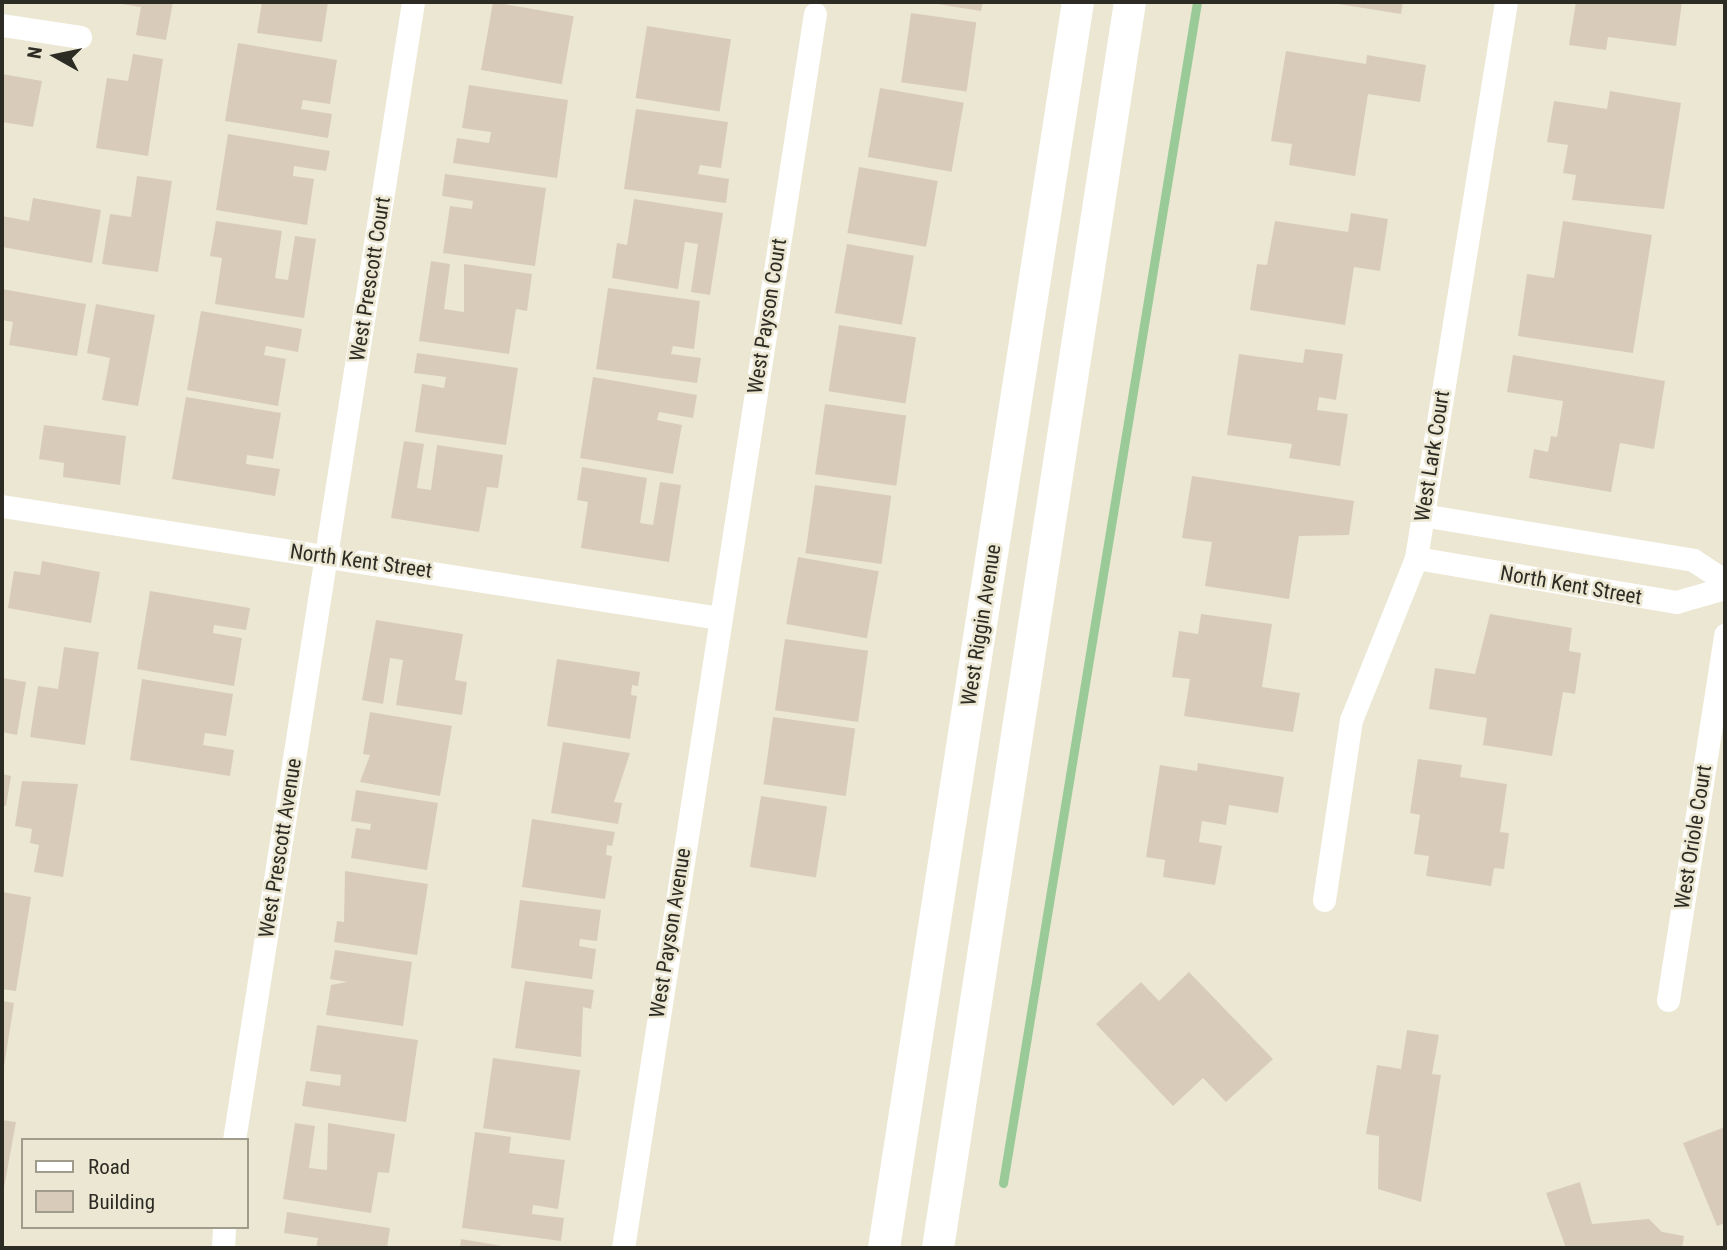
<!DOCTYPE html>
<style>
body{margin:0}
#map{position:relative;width:1727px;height:1250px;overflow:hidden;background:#ebe7d2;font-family:"Roboto Condensed",sans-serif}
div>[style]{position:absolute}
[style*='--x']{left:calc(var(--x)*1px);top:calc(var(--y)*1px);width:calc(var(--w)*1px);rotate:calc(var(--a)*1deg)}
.stream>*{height:9px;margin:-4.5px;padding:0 4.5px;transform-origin:4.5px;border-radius:4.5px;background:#9bca99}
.building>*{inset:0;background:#d9cbba;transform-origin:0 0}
.minor>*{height:23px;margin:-11.5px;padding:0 11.5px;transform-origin:11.5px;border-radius:11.5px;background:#fff}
.secondary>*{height:32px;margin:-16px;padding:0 16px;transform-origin:16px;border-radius:16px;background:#fff}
span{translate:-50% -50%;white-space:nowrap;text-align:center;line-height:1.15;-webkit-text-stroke:5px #ebe7d2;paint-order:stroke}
.street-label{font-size:21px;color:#2d2c24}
.frame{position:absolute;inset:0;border:4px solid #2d2c24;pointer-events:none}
.legend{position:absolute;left:21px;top:1138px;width:228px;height:91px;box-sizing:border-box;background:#ebe7d2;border:2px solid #9f9c8c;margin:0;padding:9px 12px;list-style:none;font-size:21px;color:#2d2c24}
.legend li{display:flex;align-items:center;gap:14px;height:35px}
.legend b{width:35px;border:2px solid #9f9c8c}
.north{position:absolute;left:21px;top:21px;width:70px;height:70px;-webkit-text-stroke:5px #ebe7d2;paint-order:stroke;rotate:279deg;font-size:19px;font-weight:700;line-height:28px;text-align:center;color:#2d2c24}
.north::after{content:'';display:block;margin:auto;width:24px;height:32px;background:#2d2c24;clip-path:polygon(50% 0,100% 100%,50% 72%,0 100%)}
</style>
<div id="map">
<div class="stream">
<i style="--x:1003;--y:1183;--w:1197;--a:-80.67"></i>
</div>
<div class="building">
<i style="clip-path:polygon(173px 2px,166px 40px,136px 35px,141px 7px,115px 3px)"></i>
<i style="clip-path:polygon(262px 2px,328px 2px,322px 42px,257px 33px)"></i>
<i style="left:493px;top:2px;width:82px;height:69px;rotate:10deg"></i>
<i style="clip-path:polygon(925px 2px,983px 2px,981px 11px)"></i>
<i style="clip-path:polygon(1326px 2px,1403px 2px,1401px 14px)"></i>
<i style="clip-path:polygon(1576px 2px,1682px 2px,1676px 46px,1608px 37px,1606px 50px,1569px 45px)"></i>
<i style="left:911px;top:13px;width:66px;height:70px;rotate:8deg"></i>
<i style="left:647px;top:26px;width:85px;height:73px;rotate:9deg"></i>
<i style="clip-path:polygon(238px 43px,337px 60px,330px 104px,303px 100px,301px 109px,332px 114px,328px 138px,225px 121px)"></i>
<i style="clip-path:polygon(1286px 51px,1366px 64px,1367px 55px,1426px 65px,1420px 102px,1368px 94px,1355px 176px,1289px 165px,1292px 144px,1271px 141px)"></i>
<i style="clip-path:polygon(133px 54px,163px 59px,148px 156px,96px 148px,107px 78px,128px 81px)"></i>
<i style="clip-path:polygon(2px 74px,42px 81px,33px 127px,2px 122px)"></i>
<i style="clip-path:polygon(469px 85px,568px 100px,557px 178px,453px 163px,457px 138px,489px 143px,491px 132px,462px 128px)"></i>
<i style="left:880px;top:88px;width:85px;height:70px;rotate:10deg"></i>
<i style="clip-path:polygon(1610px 91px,1681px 103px,1664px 209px,1572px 200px,1576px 175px,1563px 173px,1568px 145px,1547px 142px,1554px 101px,1607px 109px)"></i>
<i style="clip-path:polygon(636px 109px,728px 122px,721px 168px,700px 165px,698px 174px,729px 179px,726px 203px,624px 189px)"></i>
<i style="clip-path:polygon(228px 134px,330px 151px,326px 171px,294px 166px,293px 176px,314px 179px,307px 225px,216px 210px)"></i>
<i style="left:859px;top:167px;width:80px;height:67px;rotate:10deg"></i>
<i style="clip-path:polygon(445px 174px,546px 188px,535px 266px,443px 253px,450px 206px,472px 209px,473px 201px,442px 196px)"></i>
<i style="clip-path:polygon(137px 176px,172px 181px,158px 272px,102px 264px,110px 214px,131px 217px)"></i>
<i style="clip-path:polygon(33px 198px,101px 210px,92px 263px,2px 247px,2px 216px,29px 221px)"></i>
<i style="clip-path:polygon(634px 199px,723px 213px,710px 295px,691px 292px,698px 244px,685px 242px,678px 289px,612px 278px,617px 243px,627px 245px)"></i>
<i style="clip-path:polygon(1351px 213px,1388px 219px,1380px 271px,1354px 267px,1345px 325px,1250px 310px,1257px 264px,1267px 265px,1275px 221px,1348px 232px)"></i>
<i style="clip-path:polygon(216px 221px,282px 231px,275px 278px,288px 280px,295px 236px,316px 239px,304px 318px,215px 304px,222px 258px,210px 256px)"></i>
<i style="clip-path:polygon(1563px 221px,1652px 235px,1633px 353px,1518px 336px,1527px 274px,1554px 278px)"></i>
<i style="left:847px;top:244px;width:68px;height:70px;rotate:10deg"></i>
<i style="clip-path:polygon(431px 261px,450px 264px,444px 309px,464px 312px,464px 264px,532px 274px,527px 311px,516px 309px,509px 354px,419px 341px)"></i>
<i style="clip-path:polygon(608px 288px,700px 301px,694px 349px,673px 346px,671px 354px,701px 358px,697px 383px,596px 369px)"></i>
<i style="clip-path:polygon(2px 289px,86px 304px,77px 356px,9px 345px,13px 322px,2px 320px)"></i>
<i style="clip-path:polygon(96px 304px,155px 315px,138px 406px,102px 400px,110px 358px,87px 353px)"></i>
<i style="clip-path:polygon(201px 311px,302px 329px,298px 352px,266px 346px,264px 355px,286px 359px,278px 406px,187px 390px)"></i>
<i style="left:839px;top:325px;width:78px;height:67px;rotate:9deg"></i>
<i style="clip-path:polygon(1305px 349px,1343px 354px,1336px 400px,1319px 397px,1317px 410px,1348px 414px,1340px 466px,1289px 458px,1292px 444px,1227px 435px,1239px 354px,1303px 363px)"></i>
<i style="clip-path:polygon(417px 353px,518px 368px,506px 445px,415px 432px,422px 384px,444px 388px,446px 377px,414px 373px)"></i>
<i style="clip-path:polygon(1513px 355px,1665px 381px,1654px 449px,1620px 443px,1611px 492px,1529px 478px,1534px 449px,1548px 452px,1551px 436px,1557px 437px,1563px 401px,1507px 392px)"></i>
<i style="clip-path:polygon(593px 377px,697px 395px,693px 418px,659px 412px,657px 420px,682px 425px,673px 474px,580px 458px)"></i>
<i style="clip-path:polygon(186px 397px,281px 413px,273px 459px,247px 455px,246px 464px,280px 469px,275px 496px,172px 479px)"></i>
<i style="left:825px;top:404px;width:82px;height:71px;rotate:8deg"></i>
<i style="clip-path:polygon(44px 425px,126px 436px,120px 485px,63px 477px,64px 463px,39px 459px)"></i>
<i style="clip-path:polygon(404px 441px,424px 444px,417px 488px,431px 490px,437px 445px,503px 455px,498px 488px,487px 487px,479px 532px,391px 518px)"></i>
<i style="clip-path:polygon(582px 467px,647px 478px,640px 523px,653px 525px,660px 482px,681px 485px,669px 562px,581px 548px,588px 502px,577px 500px)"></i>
<i style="clip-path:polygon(1192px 476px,1354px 501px,1349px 535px,1299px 536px,1289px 599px,1205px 586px,1212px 542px,1182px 538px)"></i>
<i style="left:815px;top:485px;width:77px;height:69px;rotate:8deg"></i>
<i style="left:798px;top:557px;width:82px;height:68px;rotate:10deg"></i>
<i style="clip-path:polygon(42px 561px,100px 572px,91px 623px,8px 608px,14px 571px,40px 575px)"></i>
<i style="clip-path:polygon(150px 591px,250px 608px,246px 630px,214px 625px,213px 633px,242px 638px,234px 686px,137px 669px)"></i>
<i style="clip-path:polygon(1201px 614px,1272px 624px,1262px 687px,1300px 693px,1293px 732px,1184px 716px,1190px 679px,1172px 677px,1179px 631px,1198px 634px)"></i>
<i style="clip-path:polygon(1490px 614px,1572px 628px,1569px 651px,1581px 653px,1575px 694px,1563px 692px,1552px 756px,1483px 745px,1487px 718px,1429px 709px,1435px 668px,1475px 674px)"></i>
<i style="clip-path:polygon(376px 620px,463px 634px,455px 680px,467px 682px,462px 715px,396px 705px,403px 660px,390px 658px,383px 704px,362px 700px)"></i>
<i style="left:785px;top:639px;width:84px;height:72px;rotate:8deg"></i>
<i style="clip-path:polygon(64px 647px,99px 652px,85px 745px,30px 737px,38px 686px,58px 689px)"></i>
<i style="clip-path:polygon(557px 659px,640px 672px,638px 686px,632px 685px,631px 695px,637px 696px,630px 739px,547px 726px)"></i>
<i style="clip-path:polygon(2px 678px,26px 682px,17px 735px,2px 732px)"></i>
<i style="clip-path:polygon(142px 679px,233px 694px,226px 736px,205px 733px,203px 745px,234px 750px,230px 776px,130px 760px)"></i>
<i style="clip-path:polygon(370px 712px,452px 726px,440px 796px,360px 782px,370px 755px,363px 754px)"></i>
<i style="left:773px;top:717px;width:83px;height:68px;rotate:8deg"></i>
<i style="clip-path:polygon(563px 742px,630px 753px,614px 802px,622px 803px,618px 824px,551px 813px)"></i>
<i style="clip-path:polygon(1418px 759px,1462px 765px,1460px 777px,1507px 784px,1500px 832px,1509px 833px,1504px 869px,1494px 868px,1491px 886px,1426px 876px,1429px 856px,1414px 854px,1420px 815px,1410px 813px)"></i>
<i style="clip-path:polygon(1198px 763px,1284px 777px,1278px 813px,1229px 805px,1226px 825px,1202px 821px,1199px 842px,1222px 846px,1215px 885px,1163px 877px,1165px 860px,1146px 857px,1160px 765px,1197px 771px)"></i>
<i style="clip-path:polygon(2px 774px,11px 776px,6px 806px,2px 805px)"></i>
<i style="clip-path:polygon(22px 781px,78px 784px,63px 877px,34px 872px,39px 845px,30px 843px,32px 829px,15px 826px)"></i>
<i style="clip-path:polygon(356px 790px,438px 803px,427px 870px,351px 858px,356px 828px,370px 830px,371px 824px,351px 821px)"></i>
<i style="left:761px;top:796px;width:67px;height:72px;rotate:9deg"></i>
<i style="clip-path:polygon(532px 819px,615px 832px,612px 846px,607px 845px,606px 855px,612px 856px,605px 899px,522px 887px)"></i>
<i style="clip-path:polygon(345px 871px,428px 884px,417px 955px,334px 942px,337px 921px,344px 922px)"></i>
<i style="clip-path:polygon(2px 892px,31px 897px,16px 991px,2px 989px)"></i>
<i style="clip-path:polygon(520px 900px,601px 910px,597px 941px,580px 939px,579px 946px,596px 949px,592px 979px,511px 968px)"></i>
<i style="clip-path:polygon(335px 950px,412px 962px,403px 1026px,326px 1015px,331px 985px,347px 982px,330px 979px)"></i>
<i style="clip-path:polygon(1189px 972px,1273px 1059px,1226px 1102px,1203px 1078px,1173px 1106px,1096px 1024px,1141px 982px,1159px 1001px)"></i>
<i style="clip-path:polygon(525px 981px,594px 990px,591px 1009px,583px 1007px,581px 1057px,515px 1048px)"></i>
<i style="clip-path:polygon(2px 1001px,14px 1003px,3px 1073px,2px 1073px)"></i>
<i style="clip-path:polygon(317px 1025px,418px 1040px,406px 1122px,302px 1106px,306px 1081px,340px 1086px,341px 1075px,310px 1071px)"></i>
<i style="clip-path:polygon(1407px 1030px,1439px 1035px,1432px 1074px,1441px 1075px,1421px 1202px,1378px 1189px,1379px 1136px,1366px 1134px,1377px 1065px,1401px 1069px)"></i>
<i style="left:493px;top:1058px;width:88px;height:71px;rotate:8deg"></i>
<i style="clip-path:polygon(2px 1120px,16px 1122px,3px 1193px,2px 1193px)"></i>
<i style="clip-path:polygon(295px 1123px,315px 1126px,309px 1168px,327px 1170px,328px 1123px,395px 1134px,389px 1173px,378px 1172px,371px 1213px,283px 1199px)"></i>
<i style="clip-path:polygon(1725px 1127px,1725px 1223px,1717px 1226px,1683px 1143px)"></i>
<i style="clip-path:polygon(475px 1132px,511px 1137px,509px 1153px,565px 1160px,558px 1209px,533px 1205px,532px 1214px,564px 1218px,561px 1241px,462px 1228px)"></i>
<i style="clip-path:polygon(1580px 1182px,1592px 1224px,1649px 1219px,1662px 1232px,1684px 1236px,1682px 1248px,1566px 1248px,1546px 1193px)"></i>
<i style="clip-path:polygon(287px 1212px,390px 1228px,387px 1248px,316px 1248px,318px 1238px,284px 1233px)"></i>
<i style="clip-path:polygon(461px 1239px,508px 1247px,507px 1248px,460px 1248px)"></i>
</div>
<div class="minor">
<i style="--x:2;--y:25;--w:79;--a:8.7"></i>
<i style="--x:2;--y:506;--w:727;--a:8.87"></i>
<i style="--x:1422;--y:515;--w:275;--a:9.4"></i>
<i style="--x:1693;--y:560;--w:38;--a:33"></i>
<i style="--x:1416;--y:558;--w:264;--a:9.6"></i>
<i style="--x:1676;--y:602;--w:51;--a:-15.9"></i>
<i style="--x:1324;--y:900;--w:182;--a:-81.5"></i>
<i style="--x:1351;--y:720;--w:175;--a:-68.1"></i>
<i style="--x:1416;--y:558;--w:563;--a:-80.81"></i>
<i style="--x:1668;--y:1000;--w:370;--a:-81.1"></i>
<i style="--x:234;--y:1140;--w:1152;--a:-81.06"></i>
<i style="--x:223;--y:1248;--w:21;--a:-87"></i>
<i style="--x:623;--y:1248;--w:1249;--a:-81.16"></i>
</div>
<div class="secondary">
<i style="--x:884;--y:1248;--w:1261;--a:-81.15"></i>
<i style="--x:938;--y:1248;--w:1261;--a:-81.24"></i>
</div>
<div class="street-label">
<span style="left:370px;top:279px;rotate:-81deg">West Prescott Court</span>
<span style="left:767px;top:316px;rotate:-81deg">West Payson Court</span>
<span style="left:1432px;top:456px;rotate:-81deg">West Lark Court</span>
<span style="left:361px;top:561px;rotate:8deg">North Kent Street</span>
<span style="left:1571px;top:585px;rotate:10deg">North Kent Street</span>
<span style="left:981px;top:625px;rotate:-81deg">West Riggin Avenue</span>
<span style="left:1693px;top:837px;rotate:-81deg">West Oriole Court</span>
<span style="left:280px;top:848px;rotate:-81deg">West Prescott Avenue</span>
<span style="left:670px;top:933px;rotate:-81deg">West Payson Avenue</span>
</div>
<div class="frame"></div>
<ul class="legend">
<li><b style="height:9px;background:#fff"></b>Road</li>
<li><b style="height:19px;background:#d9cbba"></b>Building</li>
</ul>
<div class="north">N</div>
</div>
